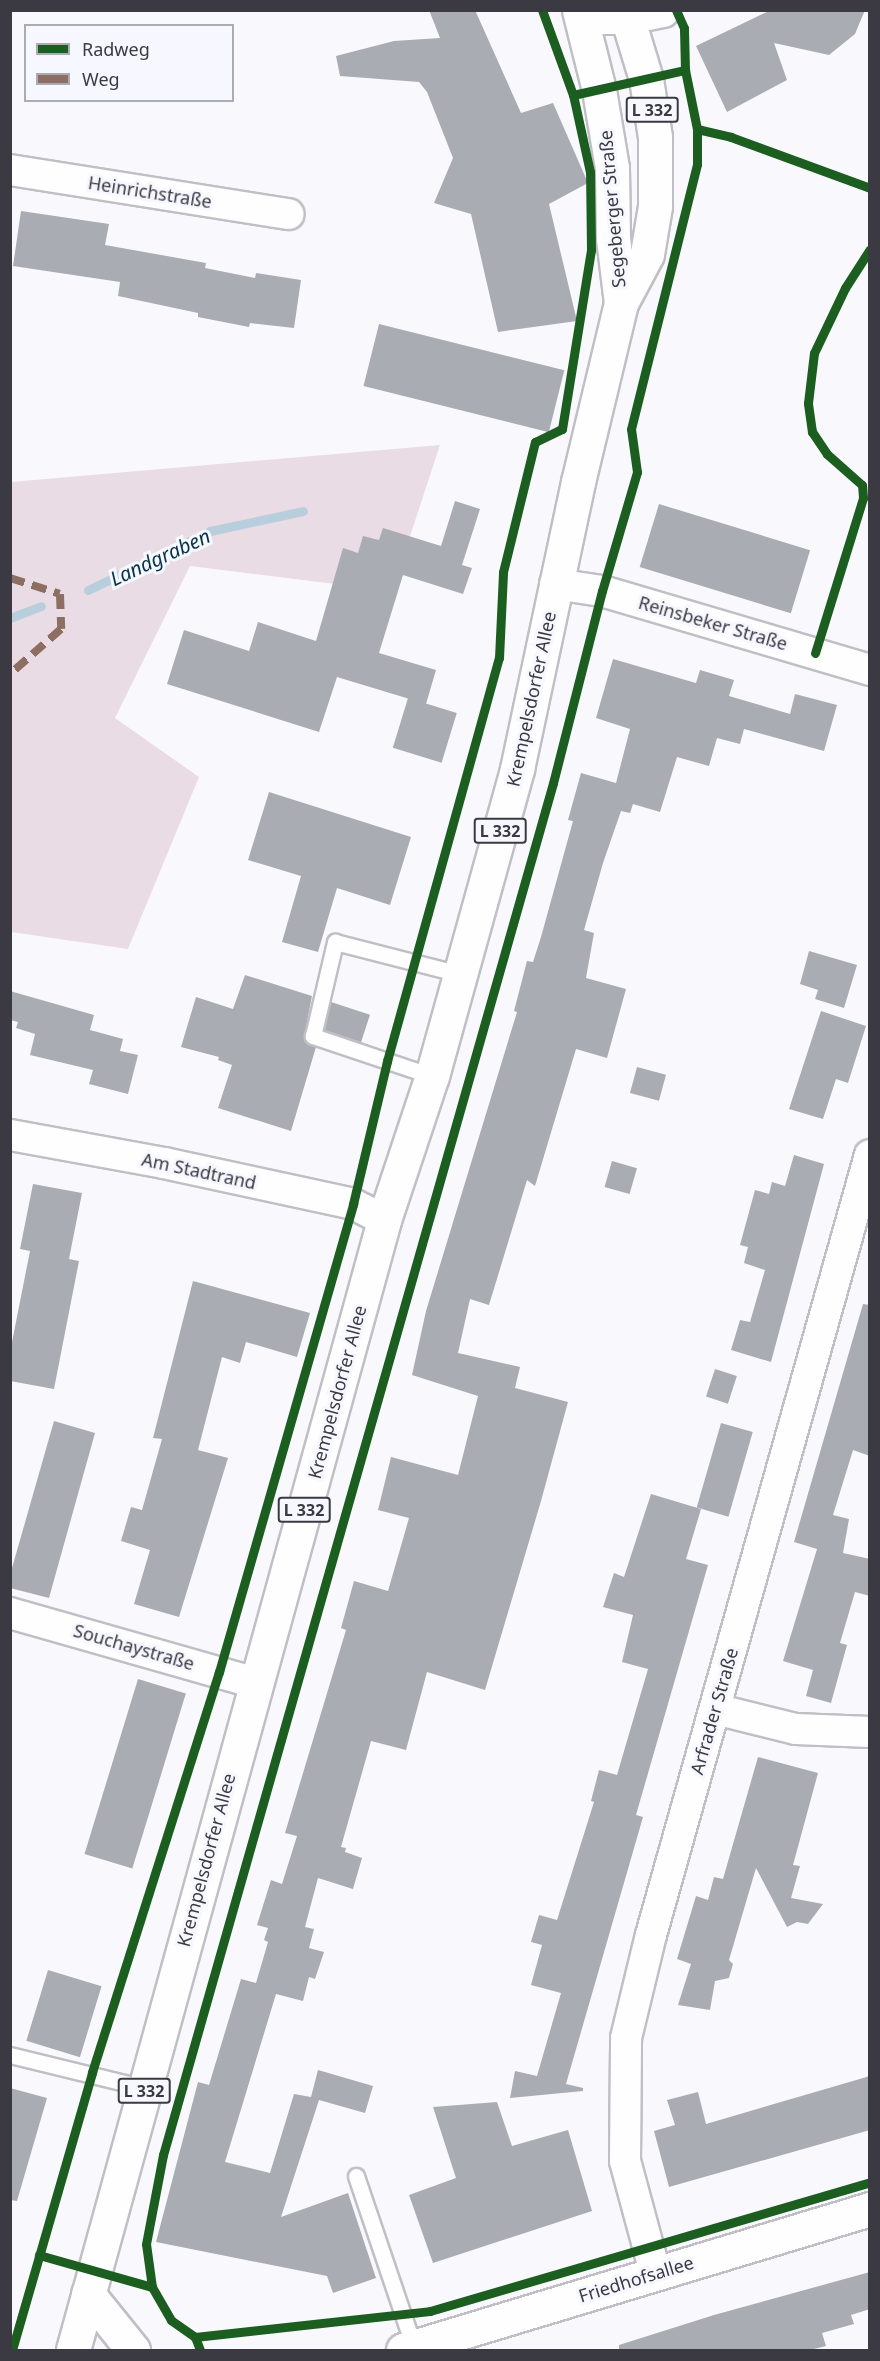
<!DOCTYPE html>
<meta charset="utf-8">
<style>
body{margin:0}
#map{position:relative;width:880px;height:2361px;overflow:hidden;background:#f9f9fd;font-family:"Noto Sans",sans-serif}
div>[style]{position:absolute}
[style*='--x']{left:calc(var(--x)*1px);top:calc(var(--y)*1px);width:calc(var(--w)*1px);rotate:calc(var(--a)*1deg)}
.green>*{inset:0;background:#eadce5}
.stream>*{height:9px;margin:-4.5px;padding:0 4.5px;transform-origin:4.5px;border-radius:4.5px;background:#b9cedd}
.building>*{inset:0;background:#a9acb3;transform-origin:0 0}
.roads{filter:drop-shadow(2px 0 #c0bfc5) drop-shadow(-2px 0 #c0bfc5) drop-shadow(0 2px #c0bfc5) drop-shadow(0 -2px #c0bfc5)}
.service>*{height:15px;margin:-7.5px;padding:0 7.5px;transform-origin:7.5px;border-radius:7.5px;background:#fefeff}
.minor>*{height:30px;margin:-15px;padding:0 15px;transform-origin:15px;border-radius:15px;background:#fefeff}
.tertiary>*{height:33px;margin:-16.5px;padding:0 16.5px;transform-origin:16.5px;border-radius:16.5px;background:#fefeff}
.secondary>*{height:33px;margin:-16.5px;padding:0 16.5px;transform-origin:16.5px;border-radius:16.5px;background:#fefeff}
.primary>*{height:33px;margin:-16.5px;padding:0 16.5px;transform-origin:16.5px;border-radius:16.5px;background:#fefeff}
.quiet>*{height:8px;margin-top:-4px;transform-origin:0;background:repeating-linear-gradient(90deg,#8d6e63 0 15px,transparent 0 23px)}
.cycleway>*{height:9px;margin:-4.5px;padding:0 4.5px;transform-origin:4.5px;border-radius:4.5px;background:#1b5e20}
span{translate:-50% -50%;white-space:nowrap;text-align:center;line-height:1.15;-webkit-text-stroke:6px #f7f7ff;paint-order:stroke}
.shield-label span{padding:2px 4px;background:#f7f7ff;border:2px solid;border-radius:4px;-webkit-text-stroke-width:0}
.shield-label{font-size:16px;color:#3b3a42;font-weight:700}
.street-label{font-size:18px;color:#3b3a42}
.water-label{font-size:20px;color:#073347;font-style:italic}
.frame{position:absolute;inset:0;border:12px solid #3b3a42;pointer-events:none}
.legend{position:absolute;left:24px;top:24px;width:210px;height:78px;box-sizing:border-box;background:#f7f7ff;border:2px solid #acabb3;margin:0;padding:8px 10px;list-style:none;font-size:18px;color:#3b3a42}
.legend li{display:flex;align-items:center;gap:12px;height:30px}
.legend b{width:30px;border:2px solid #acabb3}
</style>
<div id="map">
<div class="green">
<i style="clip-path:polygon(440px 445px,392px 591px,190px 566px,115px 718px,199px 777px,128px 949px,11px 932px,11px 482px)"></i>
</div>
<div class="stream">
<i style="--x:88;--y:590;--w:136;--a:-25.8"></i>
<i style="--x:210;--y:531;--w:95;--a:-12.1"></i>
<i style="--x:10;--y:618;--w:33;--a:-21"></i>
</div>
<div class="building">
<i style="clip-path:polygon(429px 10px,475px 10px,521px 113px,553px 103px,588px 183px,549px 204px,577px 321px,498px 332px,471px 214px,434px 203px,453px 158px,427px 92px,419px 82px,340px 76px,336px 56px,394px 41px,440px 38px)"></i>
<i style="clip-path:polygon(771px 10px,865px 10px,855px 34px,829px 55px,774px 43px,787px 80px,727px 112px,696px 46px)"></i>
<i style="clip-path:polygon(21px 211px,109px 224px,105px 245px,206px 263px,205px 268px,255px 278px,256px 273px,301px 280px,294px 328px,250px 323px,249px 327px,198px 317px,198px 313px,118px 296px,120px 282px,13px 266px)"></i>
<i style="left:379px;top:324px;width:191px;height:64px;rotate:14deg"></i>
<i style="clip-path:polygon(455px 501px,480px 509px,462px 565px,472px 568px,463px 594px,403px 575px,379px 653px,436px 670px,426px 704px,337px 677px,319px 732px,167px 684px,184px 630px,249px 651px,258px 622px,316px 641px,343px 548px,358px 553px,363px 536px,379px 540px,383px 528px,441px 546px)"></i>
<i style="left:659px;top:504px;width:158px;height:66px;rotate:17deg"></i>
<i style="clip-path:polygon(613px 659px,696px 683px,700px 670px,734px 680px,729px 696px,790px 714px,795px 694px,837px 705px,824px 751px,744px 729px,740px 744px,717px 738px,709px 766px,677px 757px,660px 812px,633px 804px,630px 813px,621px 811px,603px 863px,584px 930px,594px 933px,586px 978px,626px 989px,607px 1058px,576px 1049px,535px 1186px,527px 1180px,489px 1305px,470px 1299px,458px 1353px,520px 1367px,515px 1388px,568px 1402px,541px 1501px,485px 1690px,427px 1672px,406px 1750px,371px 1741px,341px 1847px,346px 1848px,345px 1852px,362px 1858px,353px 1889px,318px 1878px,305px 1927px,314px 1929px,309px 1948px,324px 1952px,315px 1979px,309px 1977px,303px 2001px,276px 1994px,225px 2162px,270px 2173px,294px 2094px,311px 2097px,318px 2070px,373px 2086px,365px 2113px,319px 2100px,281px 2217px,348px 2193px,376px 2278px,333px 2293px,327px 2276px,156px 2242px,198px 2082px,209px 2085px,241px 1979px,256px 1983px,268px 1942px,264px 1940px,268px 1928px,257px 1925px,271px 1880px,282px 1884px,297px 1836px,285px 1833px,346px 1630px,341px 1628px,354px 1581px,388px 1591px,409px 1518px,378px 1510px,391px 1457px,458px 1475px,478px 1396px,412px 1375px,426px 1311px,517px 1012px,514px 1011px,527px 961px,533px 962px,541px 937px,573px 821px,568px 820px,581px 773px,616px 783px,630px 729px,596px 718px)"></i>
<i style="left:408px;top:698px;width:51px;height:52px;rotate:17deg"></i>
<i style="clip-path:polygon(269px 792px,411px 837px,390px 905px,337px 888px,318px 952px,282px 942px,301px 876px,248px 860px)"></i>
<i style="clip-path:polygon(809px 951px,857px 965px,844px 1008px,815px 999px,818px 990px,800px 984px)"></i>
<i style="clip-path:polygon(245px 975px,312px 996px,304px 1038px,316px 1047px,291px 1131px,218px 1108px,232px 1065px,218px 1060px,219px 1057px,181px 1047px,196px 997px,233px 1009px)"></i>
<i style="clip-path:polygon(10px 991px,94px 1015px,90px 1030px,123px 1039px,120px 1051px,138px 1055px,128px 1094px,89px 1084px,93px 1070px,30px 1055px,35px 1034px,16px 1028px,18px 1022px,10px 1020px)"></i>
<i style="left:331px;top:1002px;width:41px;height:29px;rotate:18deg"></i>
<i style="clip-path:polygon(821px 1011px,866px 1026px,848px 1083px,836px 1079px,823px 1119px,789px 1109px)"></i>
<i style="left:637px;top:1067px;width:30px;height:27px;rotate:15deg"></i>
<i style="clip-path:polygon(794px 1155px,824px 1164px,771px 1362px,731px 1350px,740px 1320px,750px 1322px,765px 1270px,744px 1263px,748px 1247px,740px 1245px,755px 1190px,769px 1194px,772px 1182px,785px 1186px)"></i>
<i style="left:612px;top:1161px;width:26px;height:27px;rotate:16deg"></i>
<i style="clip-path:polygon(33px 1184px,82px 1193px,69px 1259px,79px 1261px,54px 1389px,10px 1381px,10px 1352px,30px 1251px,20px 1249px)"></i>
<i style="clip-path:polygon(193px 1281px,310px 1313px,297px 1357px,246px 1342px,240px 1363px,222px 1357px,198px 1450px,228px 1458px,179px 1617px,134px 1604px,150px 1550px,121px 1541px,131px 1507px,142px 1510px,162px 1439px,153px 1438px)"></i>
<i style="clip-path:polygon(863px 1304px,870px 1305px,870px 1456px,853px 1450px,833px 1515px,849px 1519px,843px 1553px,870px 1559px,870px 1596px,855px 1592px,840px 1643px,847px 1645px,831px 1703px,806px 1696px,813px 1670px,783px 1661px,817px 1549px,794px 1542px)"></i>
<i style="left:715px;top:1369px;width:23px;height:29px;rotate:18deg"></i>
<i style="clip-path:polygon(54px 1421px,95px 1433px,49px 1598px,10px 1588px,10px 1575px)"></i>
<i style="left:721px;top:1423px;width:33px;height:88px;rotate:16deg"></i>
<i style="clip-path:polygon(651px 1494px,701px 1509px,686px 1559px,708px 1565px,636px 1815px,643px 1817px,566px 2084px,583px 2088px,583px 2091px,510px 2098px,515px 2071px,537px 2076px,561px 1993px,531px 1985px,542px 1945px,531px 1942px,539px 1915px,557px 1920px,594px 1802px,591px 1801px,599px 1770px,617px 1775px,648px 1669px,622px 1662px,633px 1615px,603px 1607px,614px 1573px,624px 1577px)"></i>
<i style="left:138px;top:1679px;width:50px;height:183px;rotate:17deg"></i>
<i style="clip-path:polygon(758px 1757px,818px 1773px,793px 1865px,800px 1866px,791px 1898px,823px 1904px,808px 1924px,797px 1922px,787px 1927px,756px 1868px,729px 1960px,733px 1964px,729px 1978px,715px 1981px,710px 2010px,678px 2005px,691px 1964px,677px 1959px,696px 1896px,708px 1900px,714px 1877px,723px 1879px)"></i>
<i style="left:48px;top:1970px;width:56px;height:74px;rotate:17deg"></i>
<i style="clip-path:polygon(870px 2076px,870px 2130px,669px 2187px,654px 2131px,675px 2125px,667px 2100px,698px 2092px,706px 2124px)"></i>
<i style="clip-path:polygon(10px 2088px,47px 2098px,17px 2201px,10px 2200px)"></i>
<i style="clip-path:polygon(497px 2102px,512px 2146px,568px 2130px,592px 2211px,433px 2263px,409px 2195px,456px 2178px,433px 2107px)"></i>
<i style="clip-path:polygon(870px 2272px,870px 2309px,851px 2315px,854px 2324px,822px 2333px,826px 2346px,810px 2350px,619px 2350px,619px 2345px,714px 2315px)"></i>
</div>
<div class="roads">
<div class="service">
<i style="--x:432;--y:1076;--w:126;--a:-161.4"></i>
<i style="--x:313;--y:1036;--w:97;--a:-76.8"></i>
<i style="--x:335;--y:942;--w:129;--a:14.4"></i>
<i style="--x:10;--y:2055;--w:139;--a:13.7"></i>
<i style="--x:356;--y:2176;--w:181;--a:71.3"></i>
</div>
<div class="minor">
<i style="--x:10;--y:170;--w:282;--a:9"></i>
<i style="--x:555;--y:584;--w:48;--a:8.5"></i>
<i style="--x:602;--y:591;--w:279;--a:16.4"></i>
<i style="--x:10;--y:1135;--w:157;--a:10.3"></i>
<i style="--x:164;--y:1163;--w:193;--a:12.2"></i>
<i style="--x:353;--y:1204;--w:35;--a:27"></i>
<i style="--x:10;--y:1613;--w:256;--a:15.9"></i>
<i style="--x:715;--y:1709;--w:83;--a:13.9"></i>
<i style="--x:796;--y:1729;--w:74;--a:2.3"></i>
<i style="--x:655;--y:2272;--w:115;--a:-105.1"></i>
<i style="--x:625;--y:2161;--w:123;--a:-89.5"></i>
<i style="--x:626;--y:2038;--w:106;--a:-76.4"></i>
<i style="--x:651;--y:1935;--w:810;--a:-74.32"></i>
</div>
<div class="tertiary">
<i style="--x:403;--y:2350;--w:488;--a:-16.8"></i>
</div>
<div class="secondary">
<i style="--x:582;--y:17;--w:45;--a:0"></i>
<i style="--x:627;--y:17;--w:36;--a:-11"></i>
</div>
<div class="primary">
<i style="--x:579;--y:10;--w:82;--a:76"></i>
<i style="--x:599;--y:90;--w:79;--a:80.5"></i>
<i style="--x:612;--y:168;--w:70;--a:89.2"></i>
<i style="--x:613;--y:238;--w:65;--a:83"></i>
<i style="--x:88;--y:2294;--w:72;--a:51.2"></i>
<i style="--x:73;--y:2350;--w:1172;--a:-74.61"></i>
<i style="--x:384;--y:1220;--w:152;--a:-71.6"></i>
<i style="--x:432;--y:1076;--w:319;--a:-74.5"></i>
<i style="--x:517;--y:769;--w:293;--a:-78"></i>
<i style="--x:578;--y:482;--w:184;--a:-76.5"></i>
<i style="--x:621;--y:303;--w:55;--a:-62"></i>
<i style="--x:647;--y:254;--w:49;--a:-80.5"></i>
<i style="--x:655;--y:206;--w:69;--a:-90"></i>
<i style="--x:655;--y:137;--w:59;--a:-98.8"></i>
<i style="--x:646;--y:79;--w:72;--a:-106.9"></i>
</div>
</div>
<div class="quiet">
<i style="--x:10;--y:578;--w:52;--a:17.7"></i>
<i style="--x:60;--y:594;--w:35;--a:88"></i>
<i style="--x:61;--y:629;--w:68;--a:138.6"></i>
</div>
<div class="cycleway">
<i style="--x:573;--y:95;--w:115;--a:-12.6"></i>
<i style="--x:697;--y:129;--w:35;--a:13"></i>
<i style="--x:731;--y:137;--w:148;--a:20.1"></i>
<i style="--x:815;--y:653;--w:162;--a:-72.8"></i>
<i style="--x:863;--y:498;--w:13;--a:-94"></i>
<i style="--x:862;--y:485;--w:47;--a:-138.5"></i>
<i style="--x:827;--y:454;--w:27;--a:-124"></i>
<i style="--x:812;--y:432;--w:29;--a:-98"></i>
<i style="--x:808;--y:403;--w:50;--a:-83.2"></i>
<i style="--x:814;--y:353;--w:72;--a:-64.5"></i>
<i style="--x:845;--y:288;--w:46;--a:-57.3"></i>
<i style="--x:39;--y:2255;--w:117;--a:15.8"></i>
<i style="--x:195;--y:2337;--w:236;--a:-6.3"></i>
<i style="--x:430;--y:2311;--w:459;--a:-16.3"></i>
<i style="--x:12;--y:2350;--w:289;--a:-73.9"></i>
<i style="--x:92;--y:2072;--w:420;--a:-72.4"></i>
<i style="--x:219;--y:1672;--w:487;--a:-74"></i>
<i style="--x:353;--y:1204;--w:147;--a:-76.6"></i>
<i style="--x:387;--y:1061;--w:418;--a:-74.5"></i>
<i style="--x:499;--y:658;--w:86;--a:-87.3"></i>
<i style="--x:503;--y:572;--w:134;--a:-76.2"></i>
<i style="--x:535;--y:442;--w:30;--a:-26"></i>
<i style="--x:562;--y:429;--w:181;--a:-80.8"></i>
<i style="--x:591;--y:250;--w:78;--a:-90.7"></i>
<i style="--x:590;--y:172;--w:79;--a:-102.4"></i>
<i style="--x:573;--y:95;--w:90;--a:-110"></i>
<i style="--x:200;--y:2350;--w:14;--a:-111"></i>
<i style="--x:195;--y:2337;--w:29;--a:-145"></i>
<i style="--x:171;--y:2320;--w:38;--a:-120"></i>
<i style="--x:152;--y:2287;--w:43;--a:-97.9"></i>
<i style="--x:146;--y:2244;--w:91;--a:-79.2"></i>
<i style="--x:163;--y:2155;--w:1426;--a:-74.13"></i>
<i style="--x:553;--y:783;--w:198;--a:-75.7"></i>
<i style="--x:602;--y:591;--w:124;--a:-73.6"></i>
<i style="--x:637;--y:472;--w:43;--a:-97.9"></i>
<i style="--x:631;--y:429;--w:273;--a:-76"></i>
<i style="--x:697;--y:164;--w:35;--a:-90"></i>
<i style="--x:697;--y:129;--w:60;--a:-101.5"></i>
<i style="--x:685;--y:70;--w:42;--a:-91.4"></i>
<i style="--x:684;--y:28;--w:20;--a:-114"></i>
</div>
<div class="shield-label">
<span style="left:652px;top:110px">L 332</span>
<span style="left:500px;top:831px">L 332</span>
<span style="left:304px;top:1510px">L 332</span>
<span style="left:144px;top:2091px">L 332</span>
</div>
<div class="street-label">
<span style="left:150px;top:192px;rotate:9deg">Heinrichstraße</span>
<span style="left:612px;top:209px;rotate:-95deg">Segeberger Straße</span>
<span style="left:713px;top:623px;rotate:16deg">Reinsbeker Straße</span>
<span style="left:531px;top:699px;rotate:-78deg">Krempelsdorfer Allee</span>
<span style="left:199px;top:1171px;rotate:12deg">Am Stadtrand</span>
<span style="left:337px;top:1392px;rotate:-75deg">Krempelsdorfer Allee</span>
<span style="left:134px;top:1647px;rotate:16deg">Souchaystraße</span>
<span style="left:714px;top:1711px;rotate:-74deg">Arfrader Straße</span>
<span style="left:206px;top:1860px;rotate:-75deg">Krempelsdorfer Allee</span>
<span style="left:636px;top:2279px;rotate:-17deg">Friedhofsallee</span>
</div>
<div class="water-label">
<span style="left:160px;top:557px;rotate:-25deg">Landgraben</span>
</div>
<div class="frame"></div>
<ul class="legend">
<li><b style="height:8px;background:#1b5e20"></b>Radweg</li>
<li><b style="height:8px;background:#8d6e63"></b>Weg</li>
</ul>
</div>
